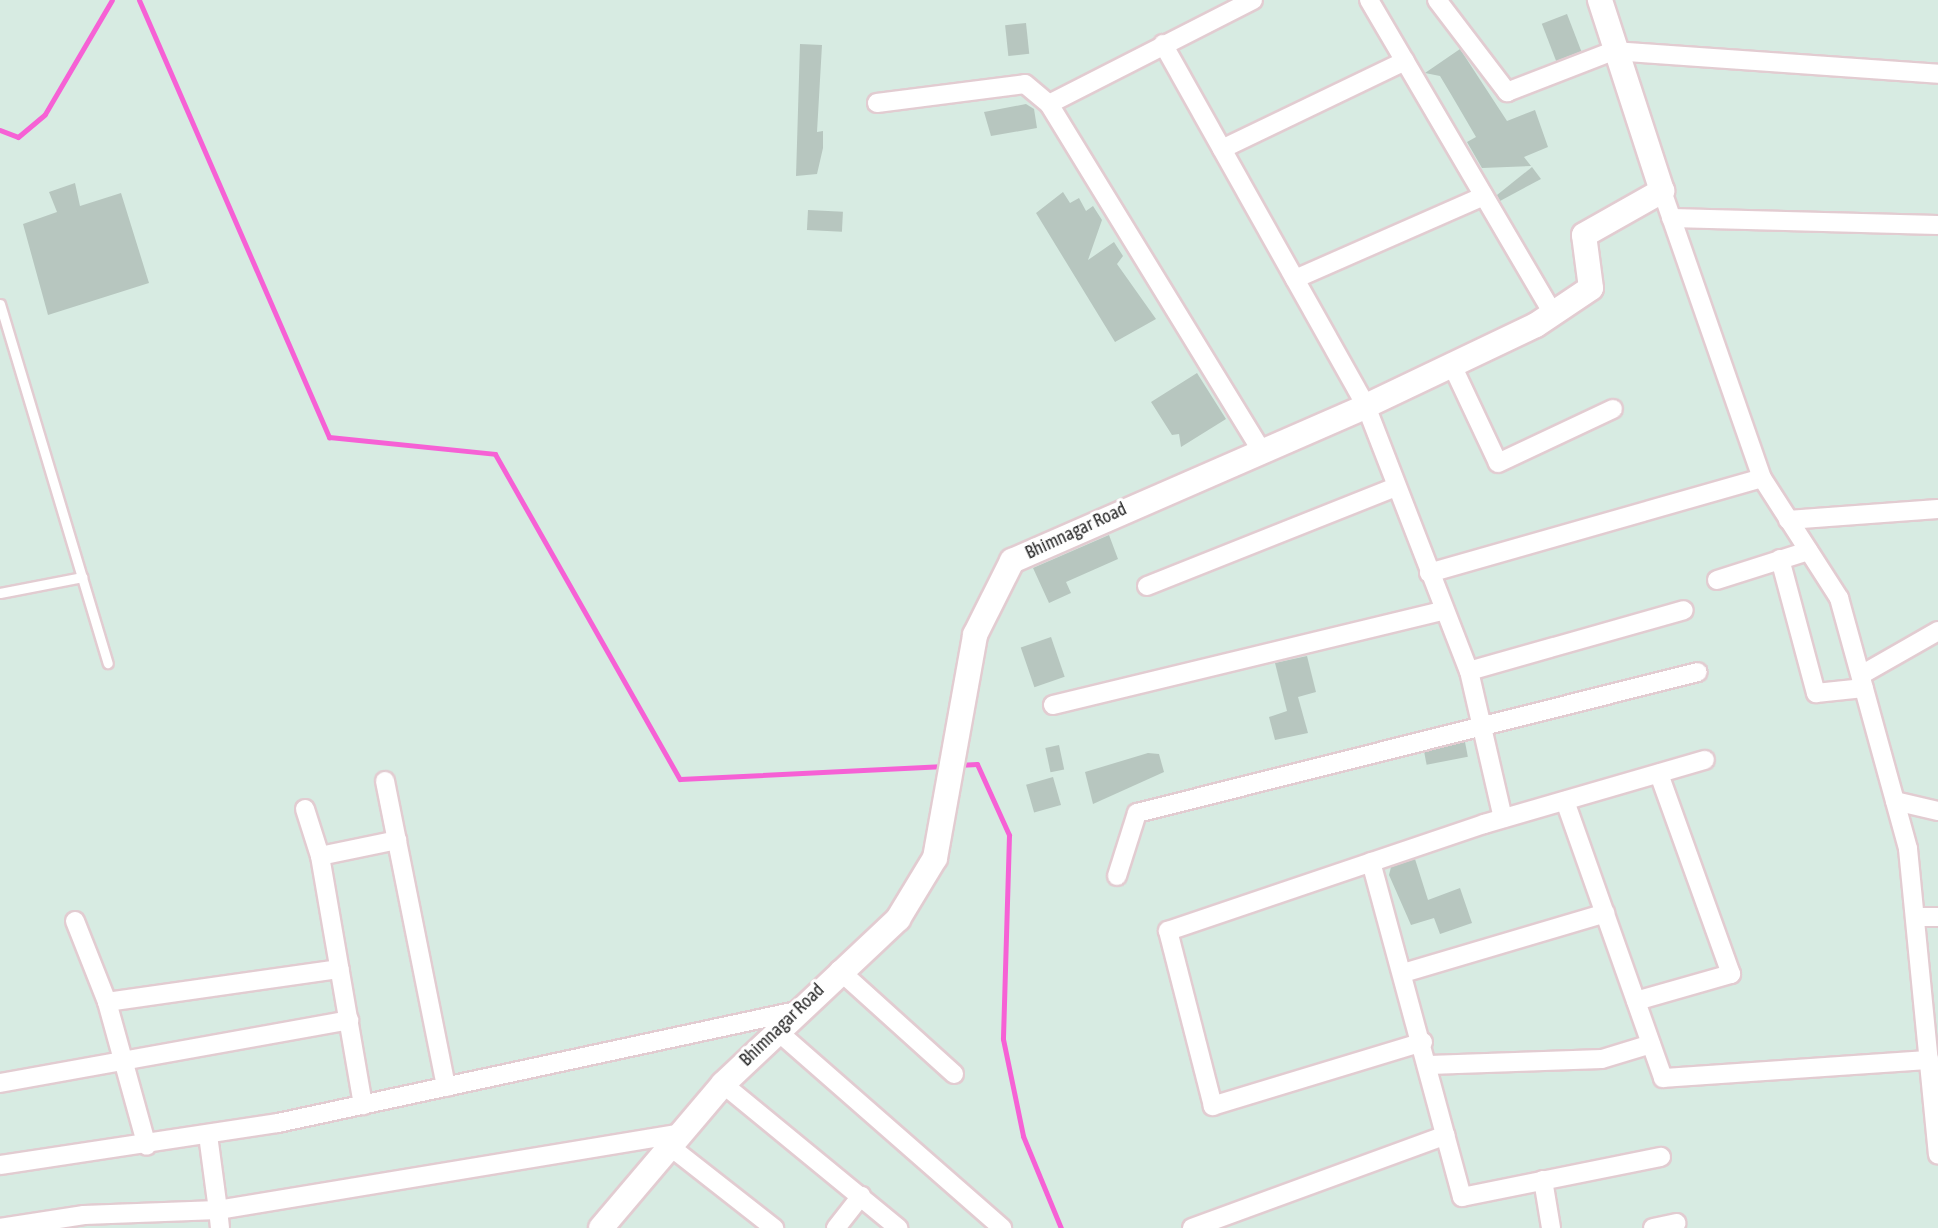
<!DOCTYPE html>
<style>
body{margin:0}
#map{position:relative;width:1938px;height:1228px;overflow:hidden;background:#d7ebe2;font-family:"Asap Condensed",sans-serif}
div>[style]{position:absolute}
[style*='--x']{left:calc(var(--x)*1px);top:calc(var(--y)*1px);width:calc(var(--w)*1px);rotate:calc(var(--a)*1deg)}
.stream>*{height:5px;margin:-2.5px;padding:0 2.5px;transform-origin:2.5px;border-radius:2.5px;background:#f661d5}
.building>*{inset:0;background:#b7c6bf;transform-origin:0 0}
.roads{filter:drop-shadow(2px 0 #e2ccd1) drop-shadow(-2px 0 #e2ccd1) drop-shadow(0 2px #e2ccd1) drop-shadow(0 -2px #e2ccd1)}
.lane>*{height:9px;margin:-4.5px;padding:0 4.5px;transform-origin:4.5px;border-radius:4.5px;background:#fff}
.street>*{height:18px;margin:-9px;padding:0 9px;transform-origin:9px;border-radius:9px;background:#fff}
.secondary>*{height:24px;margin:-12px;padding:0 12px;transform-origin:12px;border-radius:12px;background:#fff}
span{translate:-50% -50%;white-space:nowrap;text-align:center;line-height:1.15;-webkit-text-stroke:6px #fff;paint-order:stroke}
.street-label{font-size:18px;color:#272727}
</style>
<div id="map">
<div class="stream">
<i style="--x:139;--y:0;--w:477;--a:66.5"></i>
<i style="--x:329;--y:437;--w:167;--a:5.8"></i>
<i style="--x:495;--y:454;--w:374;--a:60.4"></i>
<i style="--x:680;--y:779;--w:265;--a:-2.8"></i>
<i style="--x:0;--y:130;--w:19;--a:21"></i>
<i style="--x:18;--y:137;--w:35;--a:-40"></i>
<i style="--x:45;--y:114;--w:132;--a:-59.6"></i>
<i style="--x:958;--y:765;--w:19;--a:-3"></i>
<i style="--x:977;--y:764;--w:78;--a:65.7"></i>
<i style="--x:1009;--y:835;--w:204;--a:91.7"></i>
<i style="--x:1003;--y:1039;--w:99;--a:78.3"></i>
<i style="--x:1023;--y:1136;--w:100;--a:67.6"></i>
</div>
<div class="building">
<i style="left:1567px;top:14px;width:40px;height:27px;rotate:69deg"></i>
<i style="left:1026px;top:23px;width:31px;height:21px;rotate:84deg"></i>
<i style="clip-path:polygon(800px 44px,822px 45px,817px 132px,823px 131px,823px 148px,817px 174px,796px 176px)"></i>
<i style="clip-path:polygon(1460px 49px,1507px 121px,1535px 110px,1548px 147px,1524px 157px,1531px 166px,1482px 168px,1467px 142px,1476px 137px,1452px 96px,1440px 76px,1425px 73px)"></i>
<i style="clip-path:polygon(1026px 104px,1034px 109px,1037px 128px,991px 136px,984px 112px)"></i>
<i style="clip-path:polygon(1532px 167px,1541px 179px,1500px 201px,1497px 195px)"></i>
<i style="clip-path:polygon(75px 183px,80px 206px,121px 193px,149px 283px,48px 315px,23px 224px,57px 212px,49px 192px)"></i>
<i style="clip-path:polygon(1063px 192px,1070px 203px,1079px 198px,1086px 211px,1093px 206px,1102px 220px,1088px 260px,1114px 242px,1123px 256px,1117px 264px,1156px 319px,1115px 342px,1036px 213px)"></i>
<i style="left:808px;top:210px;width:35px;height:20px;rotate:3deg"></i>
<i style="clip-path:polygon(1197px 373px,1226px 419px,1181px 447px,1179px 434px,1172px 435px,1151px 402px)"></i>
<i style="clip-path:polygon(1109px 535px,1118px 559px,1066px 582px,1071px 593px,1049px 603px,1033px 568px)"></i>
<i style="left:1051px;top:637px;width:42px;height:32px;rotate:71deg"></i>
<i style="clip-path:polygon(1307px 656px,1316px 692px,1298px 697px,1308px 733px,1275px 740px,1269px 717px,1287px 711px,1275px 663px)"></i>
<i style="left:1465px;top:742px;width:15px;height:42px;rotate:79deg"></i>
<i style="left:1059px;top:745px;width:25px;height:14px;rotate:78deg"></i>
<i style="clip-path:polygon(1148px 753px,1159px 754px,1164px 772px,1093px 804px,1085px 772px)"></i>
<i style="left:1053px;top:777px;width:29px;height:28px;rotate:74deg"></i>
<i style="clip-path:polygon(1415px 859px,1428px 900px,1460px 888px,1472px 923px,1440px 934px,1434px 918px,1411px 925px,1389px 875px,1391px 867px)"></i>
</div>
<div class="roads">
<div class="lane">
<i style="--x:0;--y:304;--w:375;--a:73.3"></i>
<i style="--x:0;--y:593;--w:84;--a:-11"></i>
</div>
<div class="street">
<i style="--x:1369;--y:0;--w:363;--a:59.6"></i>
<i style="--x:1437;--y:0;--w:116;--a:52.7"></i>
<i style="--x:1507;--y:92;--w:114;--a:-21.1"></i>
<i style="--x:1613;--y:51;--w:326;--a:4"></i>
<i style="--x:1163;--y:44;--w:415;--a:60.7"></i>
<i style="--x:1366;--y:406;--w:284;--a:68.8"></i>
<i style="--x:1469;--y:671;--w:151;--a:77"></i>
<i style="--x:877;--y:103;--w:149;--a:-7.3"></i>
<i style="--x:1025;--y:84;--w:31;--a:40"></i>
<i style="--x:1049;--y:104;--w:404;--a:58.5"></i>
<i style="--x:1049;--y:104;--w:229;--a:-27"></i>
<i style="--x:1222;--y:149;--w:203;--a:-25.7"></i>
<i style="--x:1662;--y:191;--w:304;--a:70.8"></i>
<i style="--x:1762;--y:478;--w:143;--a:57.3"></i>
<i style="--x:1839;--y:598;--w:260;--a:74.6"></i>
<i style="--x:1908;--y:849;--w:307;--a:84.4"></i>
<i style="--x:1671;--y:218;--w:267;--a:1.5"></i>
<i style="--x:1295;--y:279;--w:206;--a:-23.7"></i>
<i style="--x:1451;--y:363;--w:110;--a:64.8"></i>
<i style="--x:1498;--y:463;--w:127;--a:-25.2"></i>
<i style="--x:1788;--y:520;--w:150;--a:-4.2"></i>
<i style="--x:1780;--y:559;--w:139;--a:75"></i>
<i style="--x:1816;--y:693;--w:48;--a:-5.9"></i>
<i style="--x:1429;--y:573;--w:346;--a:-15.9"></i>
<i style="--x:1717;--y:580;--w:96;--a:-17.7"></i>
<i style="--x:1147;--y:586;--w:268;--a:-21.7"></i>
<i style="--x:1469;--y:671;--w:223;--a:-15.8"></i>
<i style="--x:1861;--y:675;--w:89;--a:-29.7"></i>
<i style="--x:1053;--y:705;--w:401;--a:-13.6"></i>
<i style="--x:385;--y:781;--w:312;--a:78.7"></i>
<i style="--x:1565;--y:801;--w:294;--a:70.5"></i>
<i style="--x:1663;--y:1078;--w:267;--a:-3.9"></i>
<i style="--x:1895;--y:801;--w:44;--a:13.1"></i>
<i style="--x:305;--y:809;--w:49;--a:72.3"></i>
<i style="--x:320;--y:856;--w:253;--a:80.2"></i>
<i style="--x:320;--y:856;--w:79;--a:-11.7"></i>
<i style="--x:1371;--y:862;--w:347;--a:74.8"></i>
<i style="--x:1462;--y:1197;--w:203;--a:-11.4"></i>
<i style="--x:1117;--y:876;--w:66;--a:-72.4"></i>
<i style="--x:1137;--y:813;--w:578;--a:-14.11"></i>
<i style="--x:1915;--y:917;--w:23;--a:0"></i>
<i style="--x:75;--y:921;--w:87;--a:68.4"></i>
<i style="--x:107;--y:1002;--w:149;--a:74.5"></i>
<i style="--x:839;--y:970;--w:155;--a:42.1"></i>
<i style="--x:1403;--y:973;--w:211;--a:-16.5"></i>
<i style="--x:1636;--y:1001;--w:99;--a:-15.9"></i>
<i style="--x:1731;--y:974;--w:213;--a:-109.8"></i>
<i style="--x:107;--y:1002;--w:235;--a:-8.1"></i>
<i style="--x:775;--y:1029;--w:302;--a:41.2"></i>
<i style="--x:1423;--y:1042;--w:220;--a:163.1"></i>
<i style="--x:1213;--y:1106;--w:181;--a:-104.4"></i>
<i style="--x:1168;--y:931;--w:334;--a:-18.7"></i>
<i style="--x:1484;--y:824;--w:230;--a:-16.2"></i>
<i style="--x:1429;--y:1065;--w:173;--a:-2"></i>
<i style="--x:1602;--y:1059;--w:51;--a:-17"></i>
<i style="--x:0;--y:1083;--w:355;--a:-10.2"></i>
<i style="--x:723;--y:1084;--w:227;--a:39.4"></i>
<i style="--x:672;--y:1148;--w:130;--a:38.1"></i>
<i style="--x:0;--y:1165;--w:281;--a:-8.6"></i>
<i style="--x:278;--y:1123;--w:526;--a:-12.19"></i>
<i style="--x:1543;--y:1180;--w:49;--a:80.5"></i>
<i style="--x:0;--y:1228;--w:85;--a:-8.8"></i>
<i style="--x:84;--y:1215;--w:134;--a:-2.1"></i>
<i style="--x:218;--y:1210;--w:76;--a:-97.6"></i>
<i style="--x:220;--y:1228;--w:18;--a:-96"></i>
<i style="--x:218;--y:1210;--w:473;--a:-9.4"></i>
<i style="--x:836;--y:1228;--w:41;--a:-52"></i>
<i style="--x:1192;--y:1228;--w:270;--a:-20.1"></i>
<i style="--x:1653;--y:1228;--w:24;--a:-12"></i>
</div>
<div class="secondary">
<i style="--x:601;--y:1228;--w:189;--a:-49.7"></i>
<i style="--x:723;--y:1084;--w:241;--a:-43.3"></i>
<i style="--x:898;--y:919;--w:71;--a:-58.8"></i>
<i style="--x:935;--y:858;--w:227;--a:-79.8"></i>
<i style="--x:975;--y:635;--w:83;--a:-63.4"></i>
<i style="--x:1012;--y:561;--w:386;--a:-23.6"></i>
<i style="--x:1366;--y:406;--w:188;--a:-25.5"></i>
<i style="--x:1536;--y:325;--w:66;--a:-33.9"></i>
<i style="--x:1591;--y:288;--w:53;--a:-97.5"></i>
<i style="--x:1584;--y:235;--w:90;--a:-29.4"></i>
<i style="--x:1662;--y:191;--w:201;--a:-108"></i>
</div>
</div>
<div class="street-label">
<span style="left:1076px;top:531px;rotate:-25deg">Bhimnagar Road</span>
<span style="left:782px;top:1025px;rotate:-44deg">Bhimnagar Road</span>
</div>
</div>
